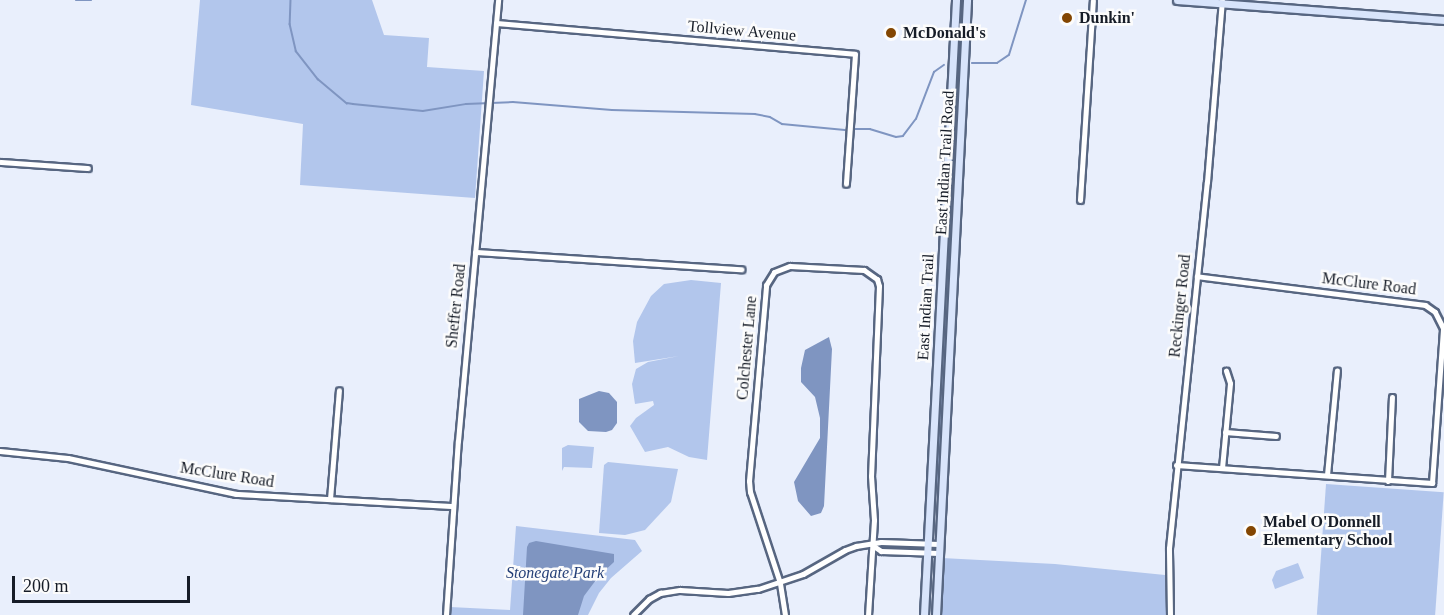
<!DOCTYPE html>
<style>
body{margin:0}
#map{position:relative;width:1444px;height:615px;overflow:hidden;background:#e9effc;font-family:"Times New Roman",serif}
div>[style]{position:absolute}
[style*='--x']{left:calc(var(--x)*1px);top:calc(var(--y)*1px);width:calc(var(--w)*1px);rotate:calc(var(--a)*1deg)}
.green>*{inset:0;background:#b2c6ec;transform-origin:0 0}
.water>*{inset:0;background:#7f95c1}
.stream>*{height:1.5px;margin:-0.75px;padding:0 0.75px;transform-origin:0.75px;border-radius:0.75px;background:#7f95c1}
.roads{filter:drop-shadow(2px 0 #576681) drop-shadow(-2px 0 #576681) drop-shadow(0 2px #576681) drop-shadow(0 -2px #576681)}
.street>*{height:5px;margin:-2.5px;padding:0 2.5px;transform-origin:2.5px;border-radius:2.5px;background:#fff}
.secondary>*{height:7px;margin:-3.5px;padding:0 3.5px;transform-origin:3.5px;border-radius:3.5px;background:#d8e4fb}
.dots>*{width:16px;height:16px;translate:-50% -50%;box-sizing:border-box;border:3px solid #fcfcfc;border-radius:50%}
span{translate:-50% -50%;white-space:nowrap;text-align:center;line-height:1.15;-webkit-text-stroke:5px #fcfcfc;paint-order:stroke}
.poi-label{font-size:16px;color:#161c27;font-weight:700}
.left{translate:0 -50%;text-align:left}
.street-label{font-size:16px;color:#161c27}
.park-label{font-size:16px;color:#243f77;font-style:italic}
.scale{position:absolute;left:12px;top:576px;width:178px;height:27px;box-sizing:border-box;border:3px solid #161c27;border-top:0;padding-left:8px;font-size:18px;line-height:21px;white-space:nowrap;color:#161c27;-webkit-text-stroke:4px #fcfcfc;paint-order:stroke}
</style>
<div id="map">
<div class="green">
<i style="clip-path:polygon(200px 0,372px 0,384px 35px,429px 38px,427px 67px,484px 71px,475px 198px,300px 185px,303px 124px,191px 105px)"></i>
<i style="clip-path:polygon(955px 79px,957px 117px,949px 294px,946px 295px)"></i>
<i style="clip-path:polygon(691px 280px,721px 283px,707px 460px,689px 457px,668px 447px,645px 452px,630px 426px,636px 418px,654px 405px,653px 401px,635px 404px,632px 384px,636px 369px,648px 362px,679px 356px,635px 363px,633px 341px,637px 322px,651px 296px,664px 284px)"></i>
<i style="clip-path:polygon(946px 316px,947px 318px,938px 500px,936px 458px,943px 318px)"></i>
<i style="clip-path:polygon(568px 445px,594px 447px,592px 468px,564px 467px,562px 471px,562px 448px)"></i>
<i style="clip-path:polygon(608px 462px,678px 469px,671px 502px,645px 530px,625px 535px,599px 533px,604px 465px)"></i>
<i style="left:1326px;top:484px;width:118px;height:131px;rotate:4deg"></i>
<i style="clip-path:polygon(516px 526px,635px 540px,642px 551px,611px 578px,599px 593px,588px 615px,449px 615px,450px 607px,510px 610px)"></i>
<i style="clip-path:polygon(942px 558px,1055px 564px,1165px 575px,1167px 615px,939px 615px)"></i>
<i style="clip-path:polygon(1298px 563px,1304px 578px,1275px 589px,1272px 580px,1276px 571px)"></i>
</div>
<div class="water">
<i style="clip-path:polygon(829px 337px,832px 349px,824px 506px,821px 513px,811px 516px,798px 501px,794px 482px,820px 438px,820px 418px,815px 397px,801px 382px,801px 368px,805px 350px)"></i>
<i style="clip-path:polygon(599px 391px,609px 393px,617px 402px,617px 423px,612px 430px,606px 432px,588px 431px,579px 422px,579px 399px)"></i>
<i style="clip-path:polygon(536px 541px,614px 554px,614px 562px,599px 576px,584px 596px,578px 615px,523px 615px,527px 547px,529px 543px)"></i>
</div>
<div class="stream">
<i style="--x:76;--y:0;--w:15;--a:0"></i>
<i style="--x:291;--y:0;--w:24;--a:92"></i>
<i style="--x:290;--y:24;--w:28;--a:77"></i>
<i style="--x:296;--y:51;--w:36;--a:52"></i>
<i style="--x:318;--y:79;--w:38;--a:40"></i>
<i style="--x:347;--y:103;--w:6;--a:9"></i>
<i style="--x:353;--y:104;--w:70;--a:5.7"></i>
<i style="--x:423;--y:111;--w:44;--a:-9.2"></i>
<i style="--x:466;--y:104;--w:47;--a:-2.4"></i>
<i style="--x:513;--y:102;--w:99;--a:4.6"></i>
<i style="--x:612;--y:110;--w:143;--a:1.6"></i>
<i style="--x:755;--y:114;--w:15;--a:11"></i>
<i style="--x:770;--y:117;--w:14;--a:30"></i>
<i style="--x:782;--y:124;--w:63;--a:5.4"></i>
<i style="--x:972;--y:63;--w:25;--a:0"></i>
<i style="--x:997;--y:63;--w:14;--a:-34"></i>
<i style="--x:1009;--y:55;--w:58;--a:-72.8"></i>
<i style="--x:855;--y:129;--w:15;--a:0"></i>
<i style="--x:870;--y:129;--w:27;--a:17"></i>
<i style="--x:896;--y:137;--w:7;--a:-8"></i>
<i style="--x:903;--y:136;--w:21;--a:-53"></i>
<i style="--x:916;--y:119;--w:50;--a:-69"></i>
<i style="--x:934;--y:72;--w:12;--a:-35"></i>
</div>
<div class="roads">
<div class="street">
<i style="--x:496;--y:23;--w:360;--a:4.9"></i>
<i style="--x:855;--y:54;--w:130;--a:94"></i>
<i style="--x:0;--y:162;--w:88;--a:3.9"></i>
<i style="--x:1080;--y:200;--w:200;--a:-86.3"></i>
<i style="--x:475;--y:252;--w:267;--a:3.7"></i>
<i style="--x:1225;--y:432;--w:51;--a:4.5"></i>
<i style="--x:0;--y:451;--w:68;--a:5.9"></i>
<i style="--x:68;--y:458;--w:172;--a:12.1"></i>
<i style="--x:236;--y:494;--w:217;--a:3.2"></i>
<i style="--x:1176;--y:465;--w:257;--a:4"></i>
<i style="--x:1432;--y:483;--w:155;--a:-85.9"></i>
<i style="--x:1443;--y:328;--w:18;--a:-117"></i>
<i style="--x:1435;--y:312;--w:12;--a:-145"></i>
<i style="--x:1425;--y:305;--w:230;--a:-172.8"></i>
<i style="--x:1222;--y:468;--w:85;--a:-84.6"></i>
<i style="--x:1230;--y:383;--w:13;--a:-108"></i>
<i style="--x:1327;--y:475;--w:105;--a:-84.6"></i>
<i style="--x:1388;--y:481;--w:84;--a:-87.3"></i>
<i style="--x:330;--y:499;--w:109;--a:-85.3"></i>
<i style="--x:872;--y:545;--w:11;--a:34"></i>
<i style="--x:881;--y:551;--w:58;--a:2"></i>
<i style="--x:446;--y:615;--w:174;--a:-86.1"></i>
<i style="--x:458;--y:441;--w:443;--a:-84.8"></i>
<i style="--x:633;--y:615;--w:23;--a:-45"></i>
<i style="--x:649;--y:599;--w:13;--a:-29"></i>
<i style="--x:660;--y:593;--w:20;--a:-9"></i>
<i style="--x:680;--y:590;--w:48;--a:3.6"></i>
<i style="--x:728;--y:593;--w:30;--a:-8"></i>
<i style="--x:758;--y:589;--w:47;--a:-18.4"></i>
<i style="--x:803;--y:574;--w:48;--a:-29.7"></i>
<i style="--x:845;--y:550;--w:12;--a:-20"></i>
<i style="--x:856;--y:546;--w:25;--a:-9"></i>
<i style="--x:881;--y:542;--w:58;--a:2"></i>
<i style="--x:785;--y:615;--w:32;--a:-99"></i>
<i style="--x:780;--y:583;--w:96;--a:-108.2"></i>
<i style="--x:750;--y:492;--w:11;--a:-95"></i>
<i style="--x:749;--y:481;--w:197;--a:-85"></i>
<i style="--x:766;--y:285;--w:15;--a:-58"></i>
<i style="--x:774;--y:272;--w:17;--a:-21"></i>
<i style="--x:790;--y:266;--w:74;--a:3.1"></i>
<i style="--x:864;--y:270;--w:16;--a:35"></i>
<i style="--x:877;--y:279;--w:7;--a:74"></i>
<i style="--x:879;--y:286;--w:190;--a:92.4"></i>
<i style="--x:871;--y:476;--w:44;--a:86.1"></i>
<i style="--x:874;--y:520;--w:95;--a:93.6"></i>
<i style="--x:1170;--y:615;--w:67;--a:-90.9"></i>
<i style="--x:1169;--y:548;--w:368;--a:-84.1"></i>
<i style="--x:1207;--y:182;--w:182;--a:-85.3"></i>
</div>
<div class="secondary">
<i style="--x:1177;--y:0;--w:268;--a:4.3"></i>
<i style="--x:924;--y:615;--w:616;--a:-87.02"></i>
<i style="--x:936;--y:615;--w:616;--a:-87.11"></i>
</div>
</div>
<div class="dots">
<i style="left:1067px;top:18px;background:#834602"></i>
<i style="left:891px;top:33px;background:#834602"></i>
<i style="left:1251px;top:531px;background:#834602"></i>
</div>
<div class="poi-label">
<span class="left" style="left:1079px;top:18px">Dunkin'</span>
<span class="left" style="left:903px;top:33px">McDonald's</span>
<span class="left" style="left:1263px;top:531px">Mabel O'Donnell<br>Elementary School</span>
</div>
<div class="street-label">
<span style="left:742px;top:31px;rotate:5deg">Tollview Avenue</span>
<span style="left:945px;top:163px;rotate:-87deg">East Indian Trail Road</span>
<span style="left:1369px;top:284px;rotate:7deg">McClure Road</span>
<span style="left:456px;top:306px;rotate:-84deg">Sheffer Road</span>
<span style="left:1180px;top:306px;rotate:-84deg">Reckinger Road</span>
<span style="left:926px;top:307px;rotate:-87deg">East Indian Trail</span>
<span style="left:747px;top:348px;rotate:-85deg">Colchester Lane</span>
<span style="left:227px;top:475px;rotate:9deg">McClure Road</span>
</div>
<div class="park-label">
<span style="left:555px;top:573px">Stonegate Park</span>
</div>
<div class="scale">200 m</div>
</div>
